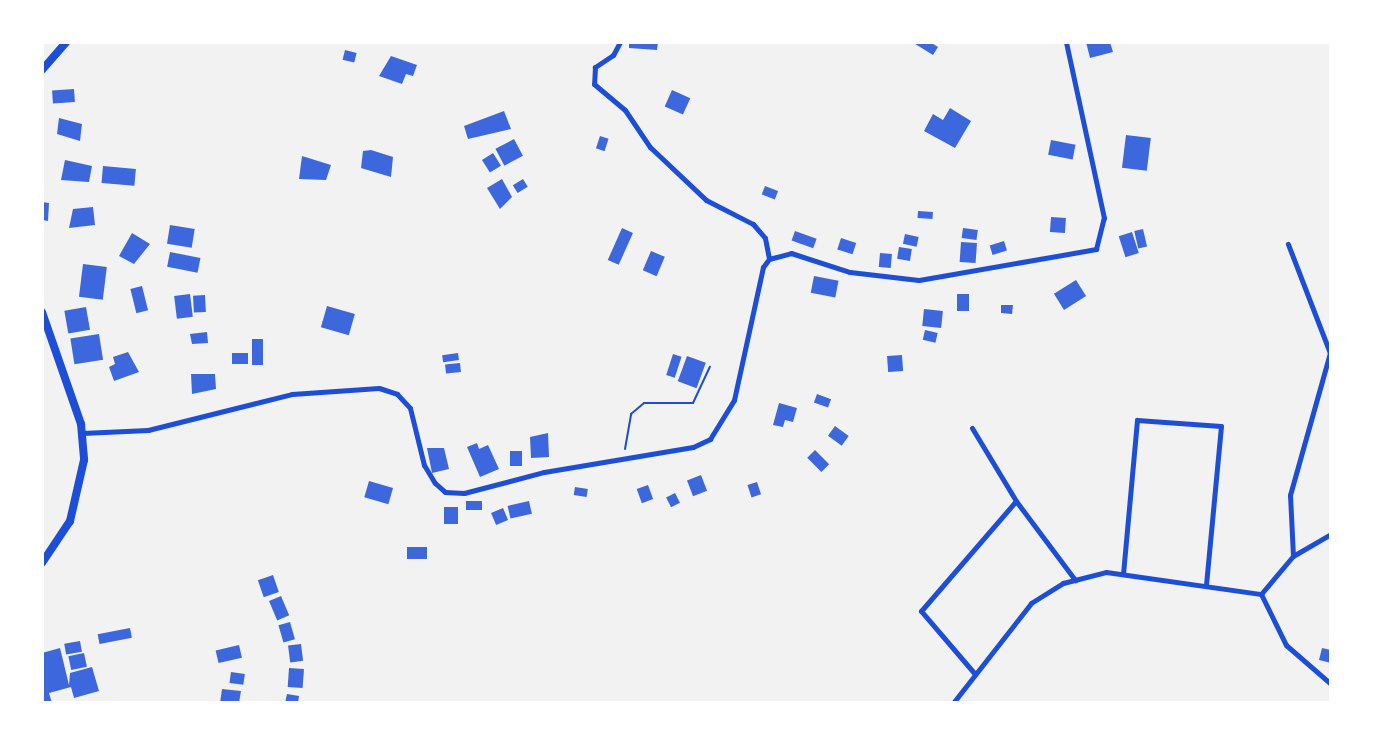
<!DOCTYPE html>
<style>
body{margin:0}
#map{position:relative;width:1373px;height:745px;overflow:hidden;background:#f2f2f2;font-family:Lora,serif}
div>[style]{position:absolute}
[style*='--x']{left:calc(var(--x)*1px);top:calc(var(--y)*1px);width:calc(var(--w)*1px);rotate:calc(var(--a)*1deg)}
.building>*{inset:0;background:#3d67dc;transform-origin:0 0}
.path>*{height:2px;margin:-1px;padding:0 1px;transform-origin:1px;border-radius:1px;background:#1d4ed8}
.minor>*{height:5px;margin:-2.5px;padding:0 2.5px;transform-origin:2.5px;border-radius:2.5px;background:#1d4ed8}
.primary>*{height:8px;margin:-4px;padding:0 4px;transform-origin:4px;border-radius:4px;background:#1d4ed8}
span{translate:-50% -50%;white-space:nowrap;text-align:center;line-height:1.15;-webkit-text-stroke:8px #fff;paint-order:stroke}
.frame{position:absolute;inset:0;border:44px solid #fff;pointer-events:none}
</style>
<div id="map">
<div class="building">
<i style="clip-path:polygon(629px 42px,658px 42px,657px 50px,629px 48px)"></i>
<i style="clip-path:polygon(912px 42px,930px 42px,938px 47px,933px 55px)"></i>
<i style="clip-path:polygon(1086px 42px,1110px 42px,1113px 52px,1090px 58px)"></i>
<i style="left:345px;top:50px;width:12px;height:10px;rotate:14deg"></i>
<i style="clip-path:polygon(391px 56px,417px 65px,413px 76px,406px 74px,402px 84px,379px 76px)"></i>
<i style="left:74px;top:89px;width:13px;height:22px;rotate:86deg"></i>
<i style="left:672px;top:90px;width:20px;height:18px;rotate:24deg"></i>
<i style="clip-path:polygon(950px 108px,971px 121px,955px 148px,924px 131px,933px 114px,943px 120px)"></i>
<i style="clip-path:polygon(504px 111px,511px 129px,468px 139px,464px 126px)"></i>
<i style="clip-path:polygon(59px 118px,82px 124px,80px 141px,57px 134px)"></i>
<i style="left:1126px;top:135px;width:25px;height:33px;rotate:7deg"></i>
<i style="left:600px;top:136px;width:9px;height:13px;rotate:18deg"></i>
<i style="left:514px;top:139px;width:19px;height:21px;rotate:62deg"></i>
<i style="left:1051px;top:140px;width:25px;height:15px;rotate:11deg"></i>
<i style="clip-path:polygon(371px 150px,393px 157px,391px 177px,361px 168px,363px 151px)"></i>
<i style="left:493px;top:153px;width:15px;height:13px;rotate:58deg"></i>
<i style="clip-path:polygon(302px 156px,331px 165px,326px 180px,299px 179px)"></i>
<i style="clip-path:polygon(65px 160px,92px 166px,89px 182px,61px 180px)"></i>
<i style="left:103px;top:166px;width:33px;height:17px;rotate:5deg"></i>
<i style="clip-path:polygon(502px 179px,512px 197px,500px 209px,487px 188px)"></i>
<i style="left:523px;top:179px;width:9px;height:12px;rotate:58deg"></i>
<i style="left:765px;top:186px;width:14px;height:9px;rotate:21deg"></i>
<i style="clip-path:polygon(42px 202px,49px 203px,48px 221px,42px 220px)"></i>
<i style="clip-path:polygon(93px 207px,95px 225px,69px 228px,73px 209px)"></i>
<i style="left:918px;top:211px;width:15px;height:7px;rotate:4deg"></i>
<i style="left:1051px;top:217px;width:15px;height:15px;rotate:4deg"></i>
<i style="left:170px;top:225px;width:25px;height:19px;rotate:9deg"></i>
<i style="left:622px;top:228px;width:12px;height:35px;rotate:24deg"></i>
<i style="left:963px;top:228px;width:15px;height:10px;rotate:8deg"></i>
<i style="left:1143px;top:229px;width:18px;height:9px;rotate:77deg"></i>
<i style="left:795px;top:231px;width:23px;height:10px;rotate:20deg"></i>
<i style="left:1132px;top:232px;width:22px;height:14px;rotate:72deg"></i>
<i style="clip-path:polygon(132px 233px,150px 244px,134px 264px,119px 256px)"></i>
<i style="left:905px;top:234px;width:14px;height:10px;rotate:12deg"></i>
<i style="left:841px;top:238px;width:16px;height:12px;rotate:18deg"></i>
<i style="left:1004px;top:241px;width:10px;height:15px;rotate:73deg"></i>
<i style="left:961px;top:242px;width:16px;height:20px;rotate:4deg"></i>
<i style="left:899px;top:247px;width:13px;height:12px;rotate:9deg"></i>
<i style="left:651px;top:251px;width:15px;height:21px;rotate:23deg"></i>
<i style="left:170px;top:252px;width:31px;height:15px;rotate:11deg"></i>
<i style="left:880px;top:253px;width:12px;height:14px;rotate:5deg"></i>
<i style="left:83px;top:264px;width:24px;height:33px;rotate:7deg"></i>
<i style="left:814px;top:276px;width:25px;height:17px;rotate:11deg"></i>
<i style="left:1076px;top:280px;width:19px;height:26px;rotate:58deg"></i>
<i style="left:142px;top:286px;width:25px;height:12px;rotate:76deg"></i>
<i style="left:190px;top:294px;width:23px;height:16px;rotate:83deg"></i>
<i style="left:957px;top:294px;width:12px;height:17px"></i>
<i style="left:205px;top:295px;width:17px;height:12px;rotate:87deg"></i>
<i style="clip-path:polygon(1001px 305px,1013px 305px,1012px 314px,1001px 313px)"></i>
<i style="left:327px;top:306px;width:29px;height:22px;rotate:16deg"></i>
<i style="left:86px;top:307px;width:23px;height:22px;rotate:80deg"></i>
<i style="left:924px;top:309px;width:19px;height:17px;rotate:6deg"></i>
<i style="left:925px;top:330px;width:13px;height:10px;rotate:13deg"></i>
<i style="clip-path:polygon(207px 332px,208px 343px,192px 344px,190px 334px)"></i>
<i style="left:99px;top:334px;width:26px;height:29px;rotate:81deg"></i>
<i style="left:252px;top:339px;width:11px;height:26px"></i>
<i style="clip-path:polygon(128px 352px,139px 372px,114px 381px,109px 367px,115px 364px,113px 357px)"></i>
<i style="left:232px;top:353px;width:16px;height:11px"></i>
<i style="left:458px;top:353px;width:7px;height:16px;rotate:82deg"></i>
<i style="left:673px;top:354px;width:9px;height:22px;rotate:18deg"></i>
<i style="left:902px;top:355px;width:16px;height:15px;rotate:86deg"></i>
<i style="left:687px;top:356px;width:20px;height:27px;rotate:20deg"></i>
<i style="left:460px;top:363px;width:9px;height:15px;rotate:84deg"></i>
<i style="clip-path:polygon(191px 374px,215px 374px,216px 389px,192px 394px)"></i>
<i style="left:817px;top:394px;width:15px;height:9px;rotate:20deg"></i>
<i style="clip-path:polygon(779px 403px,797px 408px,793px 422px,785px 420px,783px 427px,773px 425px)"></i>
<i style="left:835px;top:426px;width:17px;height:12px;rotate:36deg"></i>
<i style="clip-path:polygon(548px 433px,549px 457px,531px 458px,530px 437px)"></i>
<i style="clip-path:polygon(477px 443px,479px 449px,488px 445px,499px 469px,480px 477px,467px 447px)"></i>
<i style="clip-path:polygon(427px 448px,444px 448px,449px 469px,432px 473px)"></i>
<i style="left:815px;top:450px;width:20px;height:11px;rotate:45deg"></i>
<i style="left:510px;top:451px;width:12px;height:15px"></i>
<i style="left:701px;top:475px;width:17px;height:15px;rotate:69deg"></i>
<i style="left:369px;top:481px;width:25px;height:17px;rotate:16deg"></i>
<i style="left:757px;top:482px;width:13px;height:10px;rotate:72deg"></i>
<i style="left:648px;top:485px;width:15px;height:12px;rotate:70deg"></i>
<i style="left:575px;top:487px;width:13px;height:8px;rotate:9deg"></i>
<i style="left:675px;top:493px;width:11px;height:10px;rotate:63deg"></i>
<i style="left:466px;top:501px;width:16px;height:9px"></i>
<i style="left:529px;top:501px;width:13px;height:22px;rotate:77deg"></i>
<i style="left:444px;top:507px;width:14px;height:17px"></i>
<i style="left:503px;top:508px;width:13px;height:13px;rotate:67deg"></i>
<i style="left:407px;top:547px;width:20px;height:12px"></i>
<i style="left:273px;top:575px;width:18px;height:16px;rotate:71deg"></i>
<i style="left:281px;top:596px;width:21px;height:13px;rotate:67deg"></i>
<i style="left:290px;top:622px;width:18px;height:12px;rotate:74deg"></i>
<i style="left:130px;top:628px;width:10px;height:33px;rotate:79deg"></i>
<i style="left:80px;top:641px;width:11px;height:16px;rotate:80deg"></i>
<i style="left:301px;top:644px;width:17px;height:13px;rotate:83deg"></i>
<i style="left:239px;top:645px;width:13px;height:24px;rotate:77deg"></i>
<i style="clip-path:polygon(60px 648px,69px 685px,70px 673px,92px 667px,99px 691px,74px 698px,71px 687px,49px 693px,52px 703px,42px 703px,42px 653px)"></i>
<i style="clip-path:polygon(1322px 648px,1331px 650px,1331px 663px,1319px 660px)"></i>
<i style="left:84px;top:653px;width:14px;height:16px;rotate:78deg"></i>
<i style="left:289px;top:668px;width:15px;height:19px;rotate:4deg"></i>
<i style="left:231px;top:672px;width:14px;height:11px;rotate:8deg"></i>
<i style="clip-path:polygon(222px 689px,241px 691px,239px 703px,220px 703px)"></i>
<i style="clip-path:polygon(287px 694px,299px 696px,298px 703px,285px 703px)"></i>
</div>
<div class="path">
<i style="--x:625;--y:449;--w:36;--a:-80"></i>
<i style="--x:631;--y:414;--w:17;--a:-40"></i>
<i style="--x:644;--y:403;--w:49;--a:0"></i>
<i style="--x:693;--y:403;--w:40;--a:-65"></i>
</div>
<div class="minor">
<i style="--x:620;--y:42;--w:15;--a:118"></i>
<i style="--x:613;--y:55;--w:22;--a:146"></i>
<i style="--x:595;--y:67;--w:17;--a:93"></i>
<i style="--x:594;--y:84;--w:40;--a:40"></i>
<i style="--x:625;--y:110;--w:45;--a:56"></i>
<i style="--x:650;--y:147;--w:77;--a:43.4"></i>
<i style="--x:706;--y:200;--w:53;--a:27.1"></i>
<i style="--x:753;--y:224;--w:18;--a:49"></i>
<i style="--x:765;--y:238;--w:21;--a:79"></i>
<i style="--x:972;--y:428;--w:85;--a:58.9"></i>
<i style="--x:82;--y:433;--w:66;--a:-2.6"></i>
<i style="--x:148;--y:430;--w:148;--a:-14"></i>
<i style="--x:292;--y:394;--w:87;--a:-3.9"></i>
<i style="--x:379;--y:388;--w:19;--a:18"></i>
<i style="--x:397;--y:394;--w:19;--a:47"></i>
<i style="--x:410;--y:408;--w:59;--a:76.2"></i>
<i style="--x:424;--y:465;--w:21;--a:59"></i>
<i style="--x:435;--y:483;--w:13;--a:42"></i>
<i style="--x:445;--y:492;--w:19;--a:3"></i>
<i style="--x:464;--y:493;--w:83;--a:-14.7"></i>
<i style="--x:544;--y:472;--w:151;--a:-9.5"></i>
<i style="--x:693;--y:447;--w:19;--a:-25"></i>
<i style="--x:710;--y:439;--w:46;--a:-58.4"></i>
<i style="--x:734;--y:400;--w:136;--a:-77.7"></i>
<i style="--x:763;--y:267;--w:10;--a:-53"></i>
<i style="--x:769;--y:259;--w:23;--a:-15"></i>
<i style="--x:791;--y:253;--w:62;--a:17.9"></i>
<i style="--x:850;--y:272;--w:69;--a:6.6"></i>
<i style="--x:919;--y:280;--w:180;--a:-9.9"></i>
<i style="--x:1096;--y:249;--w:32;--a:-76"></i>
<i style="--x:1104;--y:218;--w:180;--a:-102.2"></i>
<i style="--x:1293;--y:556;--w:44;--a:-30.1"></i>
<i style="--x:1123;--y:574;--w:155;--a:-84.8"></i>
<i style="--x:1137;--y:420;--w:84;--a:4.1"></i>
<i style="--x:1221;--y:426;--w:160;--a:95.4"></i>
<i style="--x:1261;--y:594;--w:50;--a:-49.9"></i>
<i style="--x:1293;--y:556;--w:61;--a:-92.8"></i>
<i style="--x:1290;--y:495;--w:148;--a:-74.3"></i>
<i style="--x:1330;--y:353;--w:117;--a:-111.1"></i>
<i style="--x:1261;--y:594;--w:57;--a:63.9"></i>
<i style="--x:1286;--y:645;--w:60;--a:40.9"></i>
<i style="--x:975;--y:674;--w:83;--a:-130.6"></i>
<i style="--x:921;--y:611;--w:145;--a:-49.2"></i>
<i style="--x:1016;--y:501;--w:99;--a:53.2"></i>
<i style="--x:953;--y:703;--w:127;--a:-52"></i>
<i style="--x:1031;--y:603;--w:38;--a:-32"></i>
<i style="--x:1063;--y:583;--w:44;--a:-14.3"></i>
<i style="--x:1106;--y:572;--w:157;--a:8.1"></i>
</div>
<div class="primary">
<i style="--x:42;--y:70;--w:37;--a:-49"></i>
<i style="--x:42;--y:312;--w:119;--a:70.8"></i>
<i style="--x:81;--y:424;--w:36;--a:85"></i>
<i style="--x:84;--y:460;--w:63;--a:102.9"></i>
<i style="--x:70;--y:521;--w:50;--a:123.7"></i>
</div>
<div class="frame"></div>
</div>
